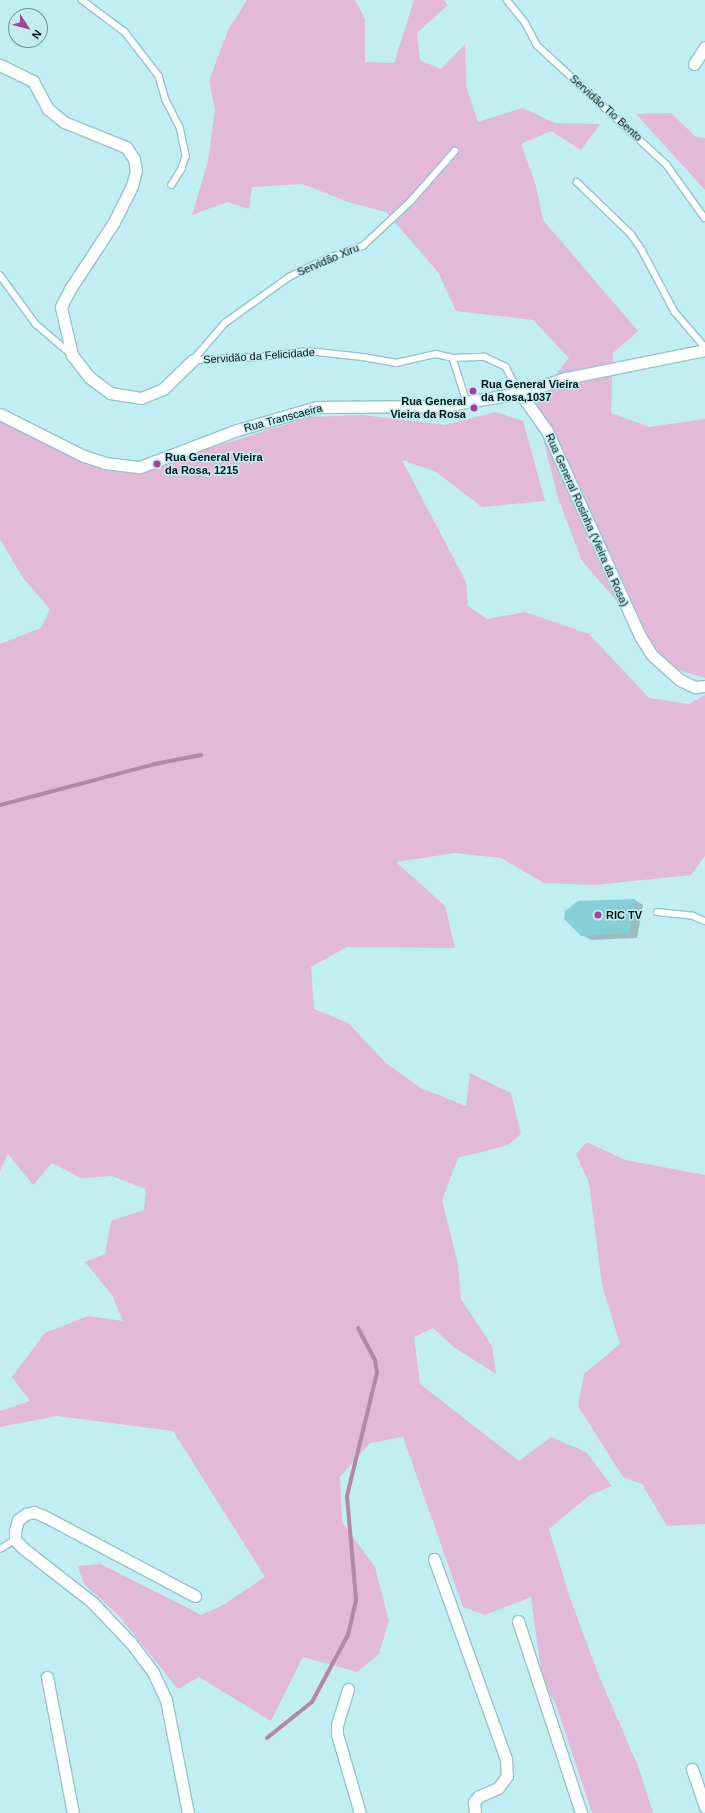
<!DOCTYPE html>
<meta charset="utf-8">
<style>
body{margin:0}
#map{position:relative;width:705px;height:1813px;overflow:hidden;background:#c0eef3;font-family:Arial,sans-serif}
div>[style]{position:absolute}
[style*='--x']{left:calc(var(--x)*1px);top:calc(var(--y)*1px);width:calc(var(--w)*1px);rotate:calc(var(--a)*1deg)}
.green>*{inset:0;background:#e2b9d9}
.shadow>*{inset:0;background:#0003}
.stream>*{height:4px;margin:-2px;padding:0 2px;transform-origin:2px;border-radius:2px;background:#b486a9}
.building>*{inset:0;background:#86cfd7}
.roads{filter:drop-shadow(1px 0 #97c4c9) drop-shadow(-1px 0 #97c4c9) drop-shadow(0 1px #97c4c9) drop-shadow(0 -1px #97c4c9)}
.service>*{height:5.5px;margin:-2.75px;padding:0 2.75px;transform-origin:2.75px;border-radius:2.75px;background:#fff}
.minor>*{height:11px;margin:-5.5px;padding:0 5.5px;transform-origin:5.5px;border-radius:5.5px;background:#fff}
.dots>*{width:11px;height:11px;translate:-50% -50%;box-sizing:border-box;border:2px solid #c0eef3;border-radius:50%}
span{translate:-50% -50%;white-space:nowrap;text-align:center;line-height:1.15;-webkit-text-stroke:3px #c0eef3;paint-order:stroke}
.street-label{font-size:11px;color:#021113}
.poi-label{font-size:11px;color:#021113;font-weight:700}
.left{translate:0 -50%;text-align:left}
.right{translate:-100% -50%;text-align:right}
.north{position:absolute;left:8px;top:8px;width:40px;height:40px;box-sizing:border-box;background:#c0eef3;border:1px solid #749699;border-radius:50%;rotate:126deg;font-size:11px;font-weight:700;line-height:16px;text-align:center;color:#021113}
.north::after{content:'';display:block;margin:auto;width:14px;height:18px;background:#ac3d9a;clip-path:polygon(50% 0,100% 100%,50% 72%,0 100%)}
</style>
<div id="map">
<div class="green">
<i style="clip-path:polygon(247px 0,355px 0,365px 19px,365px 62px,394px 63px,414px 0,444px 0,448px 5px,417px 33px,420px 60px,441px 69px,465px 44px,466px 86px,478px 122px,522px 108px,555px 123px,600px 124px,581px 150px,551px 131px,521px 144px,535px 182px,543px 220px,638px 331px,613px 353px,611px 413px,649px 427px,705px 419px,705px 678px,669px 667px,643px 631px,582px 561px,558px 498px,534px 402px,569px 358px,533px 320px,456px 311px,438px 272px,386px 212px,351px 203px,302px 184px,252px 187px,249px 209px,227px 202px,192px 215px,208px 161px,215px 110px,209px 81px,228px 30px)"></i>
<i style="clip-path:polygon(671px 113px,696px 137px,705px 138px,705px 190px,636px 114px)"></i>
<i style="clip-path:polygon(496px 412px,523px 421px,545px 501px,482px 507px,436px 472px,402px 460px,466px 582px,468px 606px,487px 619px,525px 612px,589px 634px,649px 698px,689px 704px,705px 695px,705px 856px,691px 875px,595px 885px,544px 883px,501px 858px,455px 853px,396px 862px,445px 906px,455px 948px,347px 947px,311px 967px,314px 1009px,348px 1023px,387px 1064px,421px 1088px,466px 1106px,470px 1073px,511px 1093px,521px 1134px,508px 1145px,458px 1158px,442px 1200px,458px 1264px,461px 1299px,492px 1346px,496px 1374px,455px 1348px,433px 1328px,414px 1337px,420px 1384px,519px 1461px,551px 1437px,586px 1452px,612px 1486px,590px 1495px,549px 1529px,569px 1595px,599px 1676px,638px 1766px,653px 1813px,592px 1813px,555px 1702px,543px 1685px,531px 1597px,485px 1615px,463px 1607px,403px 1437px,370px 1443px,340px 1477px,342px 1522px,375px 1567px,389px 1621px,379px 1654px,357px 1672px,303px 1657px,271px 1721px,199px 1677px,178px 1689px,119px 1616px,85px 1585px,77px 1566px,101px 1564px,201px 1615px,223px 1605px,265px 1577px,173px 1431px,57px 1416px,0 1427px,0 1411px,30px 1401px,12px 1377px,45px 1333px,88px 1316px,123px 1321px,112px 1295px,85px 1262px,105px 1254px,111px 1221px,144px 1210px,146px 1189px,112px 1176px,81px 1178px,52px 1163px,33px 1185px,8px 1154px,0 1171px,0 644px,41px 628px,50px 609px,23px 578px,0 539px,0 415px,84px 461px,143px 473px,210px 448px,310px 417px,363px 415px,444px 425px)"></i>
<i style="clip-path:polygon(587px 1142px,625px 1160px,705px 1175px,705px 1524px,667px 1526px,642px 1484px,623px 1477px,578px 1406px,584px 1374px,620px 1344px,602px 1285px,589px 1183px,576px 1154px)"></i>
</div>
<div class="shadow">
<i style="clip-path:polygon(635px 900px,643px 905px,637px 938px,591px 940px,582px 935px)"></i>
</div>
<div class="stream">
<i style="--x:0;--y:805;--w:160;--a:-14.8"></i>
<i style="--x:155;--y:764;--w:47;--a:-11.1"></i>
<i style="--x:267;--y:1738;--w:58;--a:-38.7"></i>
<i style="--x:312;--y:1702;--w:76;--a:-61.8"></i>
<i style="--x:348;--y:1635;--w:37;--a:-77"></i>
<i style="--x:356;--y:1599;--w:103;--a:-95"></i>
<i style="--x:347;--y:1496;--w:127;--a:-76.3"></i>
<i style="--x:377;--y:1373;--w:13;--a:-99"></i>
<i style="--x:375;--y:1360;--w:36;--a:-118"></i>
</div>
<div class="building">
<i style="clip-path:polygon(635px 899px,629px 933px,581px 936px,564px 919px,565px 911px,578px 901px)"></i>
</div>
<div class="roads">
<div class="service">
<i style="--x:82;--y:0;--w:54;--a:36.7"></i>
<i style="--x:125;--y:32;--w:56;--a:52.3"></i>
<i style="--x:159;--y:76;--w:25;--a:74"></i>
<i style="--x:166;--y:100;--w:30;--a:63"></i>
<i style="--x:180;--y:127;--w:30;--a:78"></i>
<i style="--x:186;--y:156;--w:14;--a:107"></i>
<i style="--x:182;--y:169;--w:19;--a:122"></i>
<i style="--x:507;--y:0;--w:28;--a:51"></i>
<i style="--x:525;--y:22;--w:26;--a:62"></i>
<i style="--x:537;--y:45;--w:177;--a:42.7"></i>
<i style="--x:667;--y:165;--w:65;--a:54.4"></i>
<i style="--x:577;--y:182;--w:75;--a:43.9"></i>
<i style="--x:631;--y:234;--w:19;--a:55"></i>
<i style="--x:642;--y:250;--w:70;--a:62"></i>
<i style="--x:675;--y:312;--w:46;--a:49.4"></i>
<i style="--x:0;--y:275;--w:61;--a:53.7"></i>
<i style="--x:36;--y:324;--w:45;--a:40.5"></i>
<i style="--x:453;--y:358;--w:32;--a:-2"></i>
<i style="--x:485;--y:357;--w:23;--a:25"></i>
<i style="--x:506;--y:367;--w:30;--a:62"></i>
<i style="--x:193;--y:360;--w:49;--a:-49.1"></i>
<i style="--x:225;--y:323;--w:79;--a:-35.7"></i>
<i style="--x:289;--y:277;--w:43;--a:-26"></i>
<i style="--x:328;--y:258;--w:37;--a:-19"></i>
<i style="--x:363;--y:246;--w:64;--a:-43.1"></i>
<i style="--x:410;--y:202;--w:68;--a:-48.6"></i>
<i style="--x:193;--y:360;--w:68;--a:-2.5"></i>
<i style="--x:261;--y:357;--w:47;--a:-7.3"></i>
<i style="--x:308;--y:351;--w:55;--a:6.2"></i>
<i style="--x:363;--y:357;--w:34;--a:10"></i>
<i style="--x:396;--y:363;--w:41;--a:-12.7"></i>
<i style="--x:436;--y:354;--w:17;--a:13"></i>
<i style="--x:453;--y:358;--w:46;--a:72.3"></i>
<i style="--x:657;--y:912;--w:36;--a:6"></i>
<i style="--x:693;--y:916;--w:13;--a:23"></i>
<i style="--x:0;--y:1549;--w:17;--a:-31"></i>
</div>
<div class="minor">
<i style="--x:694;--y:64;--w:20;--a:-57"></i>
<i style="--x:0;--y:65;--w:37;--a:26"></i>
<i style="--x:33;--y:81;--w:32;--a:62"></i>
<i style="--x:48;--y:109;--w:21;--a:39"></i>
<i style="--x:64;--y:122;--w:67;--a:22"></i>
<i style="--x:126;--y:147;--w:14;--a:56"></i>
<i style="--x:134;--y:159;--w:11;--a:80"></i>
<i style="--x:136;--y:170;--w:16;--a:104"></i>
<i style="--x:132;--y:186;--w:40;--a:116.6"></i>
<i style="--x:114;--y:222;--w:80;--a:123.3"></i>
<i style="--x:70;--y:289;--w:20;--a:117"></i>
<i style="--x:61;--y:307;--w:49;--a:77.1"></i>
<i style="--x:72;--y:355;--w:28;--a:52"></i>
<i style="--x:89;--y:377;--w:26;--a:37"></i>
<i style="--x:110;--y:393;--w:31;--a:9"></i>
<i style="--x:141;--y:398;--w:24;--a:-22"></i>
<i style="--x:163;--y:389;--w:42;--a:-44"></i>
<i style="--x:520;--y:393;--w:47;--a:54.6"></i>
<i style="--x:547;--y:431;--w:225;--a:65.6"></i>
<i style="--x:640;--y:636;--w:22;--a:58"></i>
<i style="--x:652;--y:655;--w:38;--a:42"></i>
<i style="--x:680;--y:680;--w:17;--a:25"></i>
<i style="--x:695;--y:687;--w:10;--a:-6"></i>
<i style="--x:0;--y:414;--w:94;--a:26.6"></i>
<i style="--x:84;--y:456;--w:22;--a:18"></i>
<i style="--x:105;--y:463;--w:35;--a:7"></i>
<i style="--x:140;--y:467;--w:104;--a:-20.9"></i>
<i style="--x:237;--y:430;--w:83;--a:-16"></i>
<i style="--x:317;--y:407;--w:126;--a:-0.5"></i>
<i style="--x:443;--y:406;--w:78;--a:-9.6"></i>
<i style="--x:520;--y:393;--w:48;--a:-18.1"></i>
<i style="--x:566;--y:378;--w:142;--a:-11.4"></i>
<i style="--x:434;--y:1559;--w:213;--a:70.2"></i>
<i style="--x:506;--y:1759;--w:17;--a:87"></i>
<i style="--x:507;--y:1776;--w:15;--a:127"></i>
<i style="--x:498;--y:1788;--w:21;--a:157"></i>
<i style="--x:479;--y:1796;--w:8;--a:130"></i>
<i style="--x:474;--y:1802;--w:11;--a:85"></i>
<i style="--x:518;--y:1621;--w:202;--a:71.8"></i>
<i style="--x:47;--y:1677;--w:138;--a:79.2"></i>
<i style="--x:348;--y:1689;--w:38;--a:107"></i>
<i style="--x:337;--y:1725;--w:9;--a:90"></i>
<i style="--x:337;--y:1734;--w:82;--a:73.8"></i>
<i style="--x:692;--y:1769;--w:40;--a:71.1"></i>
<i style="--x:188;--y:1813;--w:115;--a:-101"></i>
<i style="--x:166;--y:1700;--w:31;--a:-115"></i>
<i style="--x:153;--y:1672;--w:38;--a:-127"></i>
<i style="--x:130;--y:1642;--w:55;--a:-133.5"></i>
<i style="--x:92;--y:1602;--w:88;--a:-142"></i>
<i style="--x:23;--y:1548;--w:11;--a:-135"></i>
<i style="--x:15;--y:1540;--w:9;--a:-90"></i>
<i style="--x:15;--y:1531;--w:11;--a:-75"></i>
<i style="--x:18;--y:1520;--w:10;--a:-37"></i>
<i style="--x:26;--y:1514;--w:8;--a:-14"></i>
<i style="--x:34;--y:1512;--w:11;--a:22"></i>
<i style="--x:44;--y:1516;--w:171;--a:27.9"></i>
</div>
</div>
<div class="dots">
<i style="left:473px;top:391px;background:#ac3d9a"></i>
<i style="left:474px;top:408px;background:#ac3d9a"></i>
<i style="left:157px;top:464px;background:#ac3d9a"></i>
<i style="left:598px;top:915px;background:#ac3d9a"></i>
</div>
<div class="street-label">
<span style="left:606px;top:108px;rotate:42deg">Servidão Tio Bento</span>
<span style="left:328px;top:260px;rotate:-23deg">Servidão Xiru</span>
<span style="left:259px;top:356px;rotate:-4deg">Servidão da Felicidade</span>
<span style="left:283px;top:418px;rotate:-15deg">Rua Transcaeira</span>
<span style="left:587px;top:520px;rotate:66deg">Rua General Rosinha (Vieira da Rosa)</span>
</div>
<div class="poi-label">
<span class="left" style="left:481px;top:391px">Rua General Vieira<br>da Rosa,1037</span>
<span class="right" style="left:466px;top:408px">Rua General<br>Vieira da Rosa</span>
<span class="left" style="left:165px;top:464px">Rua General Vieira<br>da Rosa, 1215</span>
<span class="left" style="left:606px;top:915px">RIC TV</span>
</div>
<div class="north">N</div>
</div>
